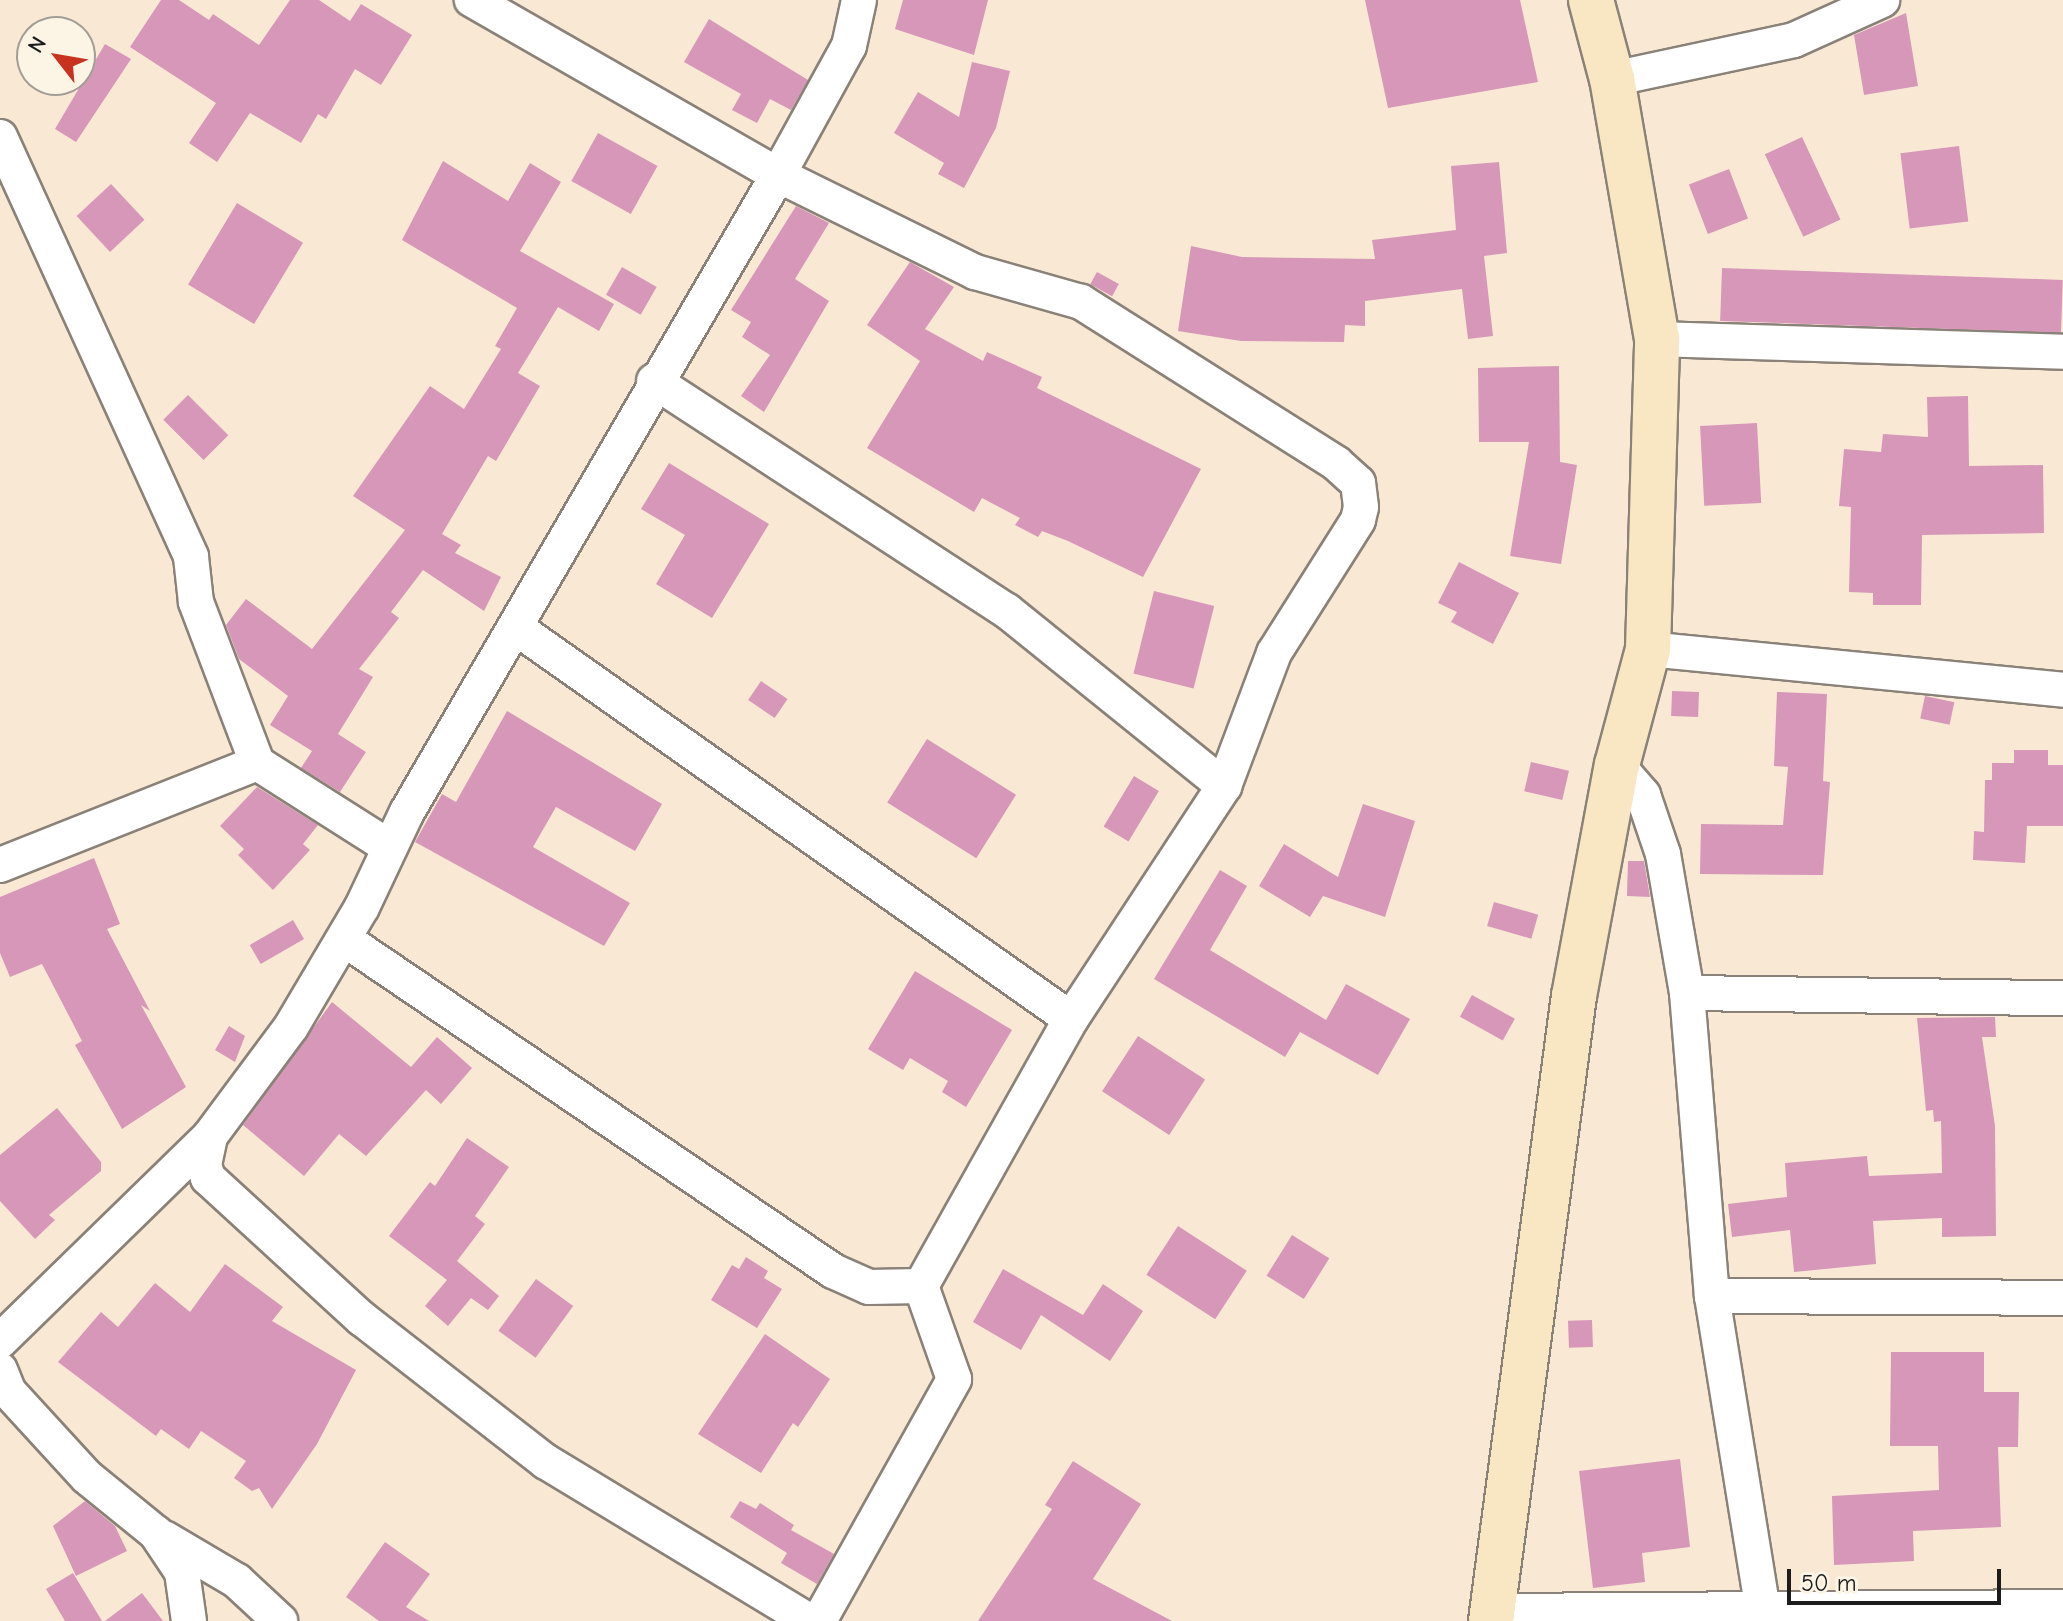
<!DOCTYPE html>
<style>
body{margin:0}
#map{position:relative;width:2063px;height:1621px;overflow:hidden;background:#f9e9d4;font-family:"Comic Neue",sans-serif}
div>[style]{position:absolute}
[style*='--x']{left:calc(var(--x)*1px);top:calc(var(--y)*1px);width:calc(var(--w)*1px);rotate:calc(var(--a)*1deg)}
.building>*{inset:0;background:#d697b9;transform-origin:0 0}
.roads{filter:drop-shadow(2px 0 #8a8278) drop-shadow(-2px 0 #8a8278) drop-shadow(0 2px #8a8278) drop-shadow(0 -2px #8a8278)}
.street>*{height:34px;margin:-17px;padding:0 17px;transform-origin:17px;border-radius:17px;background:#fff}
.secondary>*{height:44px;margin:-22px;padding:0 22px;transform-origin:22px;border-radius:22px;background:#f9e7c3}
span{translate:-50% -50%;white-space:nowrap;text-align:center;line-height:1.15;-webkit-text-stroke:6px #fcf5e5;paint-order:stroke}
.north{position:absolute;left:16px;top:16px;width:80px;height:80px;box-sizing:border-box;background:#fcf5e5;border:2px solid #a29e95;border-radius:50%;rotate:301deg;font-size:22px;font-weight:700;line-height:32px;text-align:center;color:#1c1c1c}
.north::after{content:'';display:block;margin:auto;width:28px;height:36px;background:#c8321e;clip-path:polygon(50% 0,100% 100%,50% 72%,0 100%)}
.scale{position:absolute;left:1787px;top:1569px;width:214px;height:36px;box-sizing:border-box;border:4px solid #1c1c1c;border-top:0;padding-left:10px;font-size:24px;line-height:28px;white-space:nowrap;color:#1c1c1c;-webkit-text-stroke:6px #fcf5e5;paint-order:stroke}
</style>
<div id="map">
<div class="building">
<i style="clip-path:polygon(161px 0,179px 0,209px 20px,213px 14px,259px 45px,290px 0,319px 0,350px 21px,361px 4px,412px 35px,381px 85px,355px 69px,326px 119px,318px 114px,301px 143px,250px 113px,217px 162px,189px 143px,216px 103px,130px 47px)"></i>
<i style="clip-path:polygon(903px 0,988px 0,974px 55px,895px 29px)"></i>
<i style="clip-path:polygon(1365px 0,1520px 0,1538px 82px,1388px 108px)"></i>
<i style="clip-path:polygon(1906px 13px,1918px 86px,1864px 95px,1854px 35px)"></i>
<i style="clip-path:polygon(709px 19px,808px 80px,791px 110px,770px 99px,757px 123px,732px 110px,741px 94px,684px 62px)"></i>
<i style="clip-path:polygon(105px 44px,131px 59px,76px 142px,55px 129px)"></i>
<i style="clip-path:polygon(972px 62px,1010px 71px,996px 128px,964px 188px,938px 174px,944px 163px,894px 133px,918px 92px,959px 117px)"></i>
<i style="left:598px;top:133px;width:68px;height:55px;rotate:29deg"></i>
<i style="left:1802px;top:137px;width:91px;height:41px;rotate:65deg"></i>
<i style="left:1959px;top:146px;width:76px;height:59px;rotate:83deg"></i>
<i style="clip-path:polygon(443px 161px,508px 201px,530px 163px,561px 182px,520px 251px,614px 304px,599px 331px,558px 307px,518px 373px,540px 386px,496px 461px,488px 456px,442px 534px,461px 545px,455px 553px,501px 577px,484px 611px,423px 570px,391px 612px,399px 618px,359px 669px,373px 677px,338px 734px,366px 752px,340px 792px,301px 768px,312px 751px,270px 725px,288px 696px,239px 659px,226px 625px,246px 599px,312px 649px,405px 530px,353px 496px,430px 386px,464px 409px,501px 349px,495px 346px,517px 308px,402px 240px)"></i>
<i style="clip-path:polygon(1499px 162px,1507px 253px,1484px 256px,1493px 336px,1468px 339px,1462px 289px,1365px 301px,1365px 326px,1345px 325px,1344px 342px,1241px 341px,1178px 331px,1191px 246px,1242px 257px,1375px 259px,1372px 240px,1456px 230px,1451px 166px)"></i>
<i style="left:1729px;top:169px;width:53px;height:43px;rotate:69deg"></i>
<i style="left:111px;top:184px;width:49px;height:47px;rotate:47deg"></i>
<i style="left:237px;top:203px;width:77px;height:95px;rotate:31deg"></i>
<i style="clip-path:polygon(796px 206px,829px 223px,795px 279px,829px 301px,764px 412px,741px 396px,770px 355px,742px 337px,751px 322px,731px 310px)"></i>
<i style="clip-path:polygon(910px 262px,954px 287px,925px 329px,983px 361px,987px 352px,1042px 377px,1037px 388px,1201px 469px,1143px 577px,1068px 541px,1042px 531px,1038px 537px,1015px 525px,1020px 518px,982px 498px,974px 512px,867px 448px,920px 361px,867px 325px)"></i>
<i style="left:622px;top:267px;width:40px;height:32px;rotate:30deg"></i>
<i style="left:1722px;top:268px;width:341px;height:53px;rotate:2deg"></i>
<i style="left:1097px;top:272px;width:25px;height:14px;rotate:29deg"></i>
<i style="clip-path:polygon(1559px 366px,1560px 462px,1577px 465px,1561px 564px,1510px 556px,1529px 442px,1479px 442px,1478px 368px)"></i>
<i style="left:188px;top:395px;width:57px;height:35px;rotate:45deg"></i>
<i style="clip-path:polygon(1968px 396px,1969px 466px,2043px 465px,2044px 533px,1922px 535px,1921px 605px,1873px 605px,1873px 593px,1849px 592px,1851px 507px,1839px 506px,1844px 449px,1881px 452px,1883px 434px,1928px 437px,1927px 397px)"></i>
<i style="left:1757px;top:423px;width:80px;height:57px;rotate:87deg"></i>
<i style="clip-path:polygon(669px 463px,769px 524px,712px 618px,656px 584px,685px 535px,641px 509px)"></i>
<i style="clip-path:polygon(1459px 562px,1519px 593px,1493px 644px,1451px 622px,1457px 612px,1438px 603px)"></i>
<i style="left:1154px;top:591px;width:62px;height:85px;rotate:14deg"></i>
<i style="left:761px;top:681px;width:32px;height:23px;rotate:34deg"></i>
<i style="left:1699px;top:692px;width:25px;height:27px;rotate:92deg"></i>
<i style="clip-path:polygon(1777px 692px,1827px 694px,1823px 781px,1830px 782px,1823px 875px,1700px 874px,1701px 824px,1783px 825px,1788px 767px,1774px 766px)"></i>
<i style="left:1925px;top:696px;width:30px;height:23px;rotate:12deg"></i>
<i style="clip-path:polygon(507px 711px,662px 804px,635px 851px,556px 807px,533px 847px,630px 903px,604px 946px,415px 842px,442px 794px,456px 802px)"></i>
<i style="left:927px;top:739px;width:105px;height:75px;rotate:32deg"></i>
<i style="clip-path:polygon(2014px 750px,2048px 750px,2048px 765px,2063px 765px,2063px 826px,2027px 826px,2025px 863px,1973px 860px,1974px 831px,1984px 832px,1985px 780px,1992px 780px,1992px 763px,2014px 763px)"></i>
<i style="left:1531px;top:762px;width:39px;height:30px;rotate:13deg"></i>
<i style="left:1134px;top:776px;width:29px;height:59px;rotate:31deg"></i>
<i style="clip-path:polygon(257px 787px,318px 825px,303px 844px,310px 850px,273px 890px,238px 855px,244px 849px,220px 826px)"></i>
<i style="clip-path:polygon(1363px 804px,1415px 821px,1385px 917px,1323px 896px,1310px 917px,1259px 886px,1284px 844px,1338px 877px)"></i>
<i style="clip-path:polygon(94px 858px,120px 924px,107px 929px,150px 1011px,141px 1005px,186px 1087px,122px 1129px,75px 1045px,82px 1041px,42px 964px,10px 977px,0 953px,0 897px)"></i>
<i style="clip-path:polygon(1628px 861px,1644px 861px,1650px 897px,1627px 896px)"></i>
<i style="clip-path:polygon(1220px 870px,1247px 886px,1210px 950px,1326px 1020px,1346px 984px,1410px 1019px,1378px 1075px,1300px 1032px,1285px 1057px,1154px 979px)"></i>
<i style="left:1494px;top:902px;width:46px;height:25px;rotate:16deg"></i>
<i style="left:293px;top:920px;width:22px;height:50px;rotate:60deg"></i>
<i style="clip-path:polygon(915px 971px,1012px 1030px,966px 1107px,942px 1092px,948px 1081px,910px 1058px,903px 1070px,868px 1049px)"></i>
<i style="left:1472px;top:995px;width:49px;height:25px;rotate:29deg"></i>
<i style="clip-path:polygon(332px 1002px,411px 1067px,437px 1037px,472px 1068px,441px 1104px,426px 1090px,366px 1156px,339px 1134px,304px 1176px,243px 1125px)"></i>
<i style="clip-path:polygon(1995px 1017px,1996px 1037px,1982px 1037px,1995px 1126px,1996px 1236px,1942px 1237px,1942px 1218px,1873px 1221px,1876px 1264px,1794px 1272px,1790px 1230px,1732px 1237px,1728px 1204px,1787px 1197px,1785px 1163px,1867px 1156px,1869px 1176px,1942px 1173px,1941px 1121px,1934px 1122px,1933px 1110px,1926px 1111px,1917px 1018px)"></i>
<i style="clip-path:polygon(229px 1026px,245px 1036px,235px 1062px,215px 1050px)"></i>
<i style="left:1138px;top:1036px;width:80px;height:66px;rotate:33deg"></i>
<i style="clip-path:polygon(57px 1108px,101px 1162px,101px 1171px,49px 1215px,55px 1220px,35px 1239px,0 1201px,0 1155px)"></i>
<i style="clip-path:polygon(467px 1138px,509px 1167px,475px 1216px,485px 1224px,457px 1261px,499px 1296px,488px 1310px,471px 1298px,448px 1326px,425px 1306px,447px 1280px,389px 1236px,430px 1182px,435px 1186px)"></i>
<i style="left:1178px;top:1226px;width:82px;height:58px;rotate:33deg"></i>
<i style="left:1292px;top:1235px;width:44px;height:48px;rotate:32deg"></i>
<i style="clip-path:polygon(746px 1257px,768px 1271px,764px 1278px,782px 1289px,757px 1328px,711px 1300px,732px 1265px,739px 1269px)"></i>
<i style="clip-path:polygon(225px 1264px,283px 1307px,272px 1321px,356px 1370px,317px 1444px,272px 1509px,259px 1488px,252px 1491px,234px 1478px,246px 1461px,201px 1431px,189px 1449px,161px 1429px,156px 1436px,58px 1362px,101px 1312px,118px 1327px,155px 1283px,190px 1312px)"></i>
<i style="clip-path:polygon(1003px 1269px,1083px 1315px,1103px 1284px,1143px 1311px,1110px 1361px,1041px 1315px,1021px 1350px,973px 1322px)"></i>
<i style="left:536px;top:1279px;width:46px;height:64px;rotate:36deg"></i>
<i style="left:1592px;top:1320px;width:27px;height:24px;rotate:88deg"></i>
<i style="clip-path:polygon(765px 1334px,830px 1379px,798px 1427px,793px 1423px,761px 1473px,698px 1434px)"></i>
<i style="clip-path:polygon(1891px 1352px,1984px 1352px,1984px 1392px,2019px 1392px,2018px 1447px,1998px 1447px,2001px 1527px,1913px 1531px,1914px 1561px,1834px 1565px,1832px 1496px,1939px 1490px,1938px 1446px,1890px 1446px)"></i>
<i style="clip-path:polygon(1680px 1459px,1690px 1547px,1642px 1553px,1645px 1582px,1593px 1588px,1579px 1471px)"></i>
<i style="clip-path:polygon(1073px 1461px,1141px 1504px,1093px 1579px,1172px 1621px,978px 1621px,1052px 1509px,1045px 1505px)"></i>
<i style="clip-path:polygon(85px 1501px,115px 1526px,127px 1551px,76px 1576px,53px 1526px)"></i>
<i style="clip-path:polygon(740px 1501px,756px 1509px,760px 1503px,794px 1525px,791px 1530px,834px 1554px,817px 1584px,781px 1563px,787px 1553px,730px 1517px)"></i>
<i style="clip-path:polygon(385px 1542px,430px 1574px,406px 1607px,429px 1621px,379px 1621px,346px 1597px)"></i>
<i style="clip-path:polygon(73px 1573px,102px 1621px,65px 1621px,46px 1589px)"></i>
<i style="clip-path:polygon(142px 1593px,163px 1621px,105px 1621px)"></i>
</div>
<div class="roads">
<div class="street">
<i style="--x:1612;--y:79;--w:186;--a:-12.1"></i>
<i style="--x:1794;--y:40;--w:97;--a:-24.4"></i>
<i style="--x:0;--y:137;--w:461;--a:65.5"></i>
<i style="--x:191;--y:557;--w:45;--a:83.7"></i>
<i style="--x:196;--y:602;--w:172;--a:69.2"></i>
<i style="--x:1657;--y:339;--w:406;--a:1.8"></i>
<i style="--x:654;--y:381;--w:421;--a:33.1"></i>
<i style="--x:1007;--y:611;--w:279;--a:38.9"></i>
<i style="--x:515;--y:627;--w:680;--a:35.19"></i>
<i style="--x:1648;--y:649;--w:417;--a:5.6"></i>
<i style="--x:1617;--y:765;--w:40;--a:49"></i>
<i style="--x:1643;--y:795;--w:62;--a:71.3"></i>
<i style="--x:1663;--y:854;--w:141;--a:80.2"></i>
<i style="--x:1687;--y:993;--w:304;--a:85.3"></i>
<i style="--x:1712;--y:1296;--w:320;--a:80.8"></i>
<i style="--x:0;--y:865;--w:277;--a:-21.6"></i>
<i style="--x:257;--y:763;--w:155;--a:32.4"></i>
<i style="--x:344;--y:939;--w:591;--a:34.17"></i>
<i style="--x:833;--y:1271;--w:39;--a:24"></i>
<i style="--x:869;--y:1287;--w:52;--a:-1.1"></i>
<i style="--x:921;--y:1286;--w:306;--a:-60.7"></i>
<i style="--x:1071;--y:1019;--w:279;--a:-56.7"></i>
<i style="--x:1224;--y:786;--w:142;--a:-69.4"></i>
<i style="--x:1274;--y:653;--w:157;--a:-57.7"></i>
<i style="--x:1358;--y:520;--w:13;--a:-77"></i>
<i style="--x:1361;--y:507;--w:24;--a:-97"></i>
<i style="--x:1358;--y:483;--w:30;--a:-138"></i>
<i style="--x:1336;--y:463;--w:302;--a:-147.7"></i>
<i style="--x:1081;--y:302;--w:110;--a:-164.2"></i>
<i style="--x:975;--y:272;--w:220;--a:-153.8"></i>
<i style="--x:778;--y:175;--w:353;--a:-150.2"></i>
<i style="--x:1687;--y:993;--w:376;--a:0.8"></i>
<i style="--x:1712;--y:1296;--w:351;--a:0.3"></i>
<i style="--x:0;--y:1341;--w:293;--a:-44.3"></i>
<i style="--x:0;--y:1370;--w:24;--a:68"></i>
<i style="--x:9;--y:1392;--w:115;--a:47.5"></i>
<i style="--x:87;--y:1477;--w:89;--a:39.1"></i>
<i style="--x:156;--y:1533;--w:47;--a:56.3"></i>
<i style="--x:182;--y:1572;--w:49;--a:81.9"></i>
<i style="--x:164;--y:1538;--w:85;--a:30.5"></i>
<i style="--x:237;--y:1581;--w:59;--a:42.9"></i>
<i style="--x:1494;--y:1611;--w:569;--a:-0.4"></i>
<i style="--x:809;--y:1621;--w:307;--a:-148.8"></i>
<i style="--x:546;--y:1462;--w:233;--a:-142.1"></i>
<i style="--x:362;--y:1319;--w:209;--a:-137.5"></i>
<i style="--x:208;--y:1178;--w:14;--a:-107"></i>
<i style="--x:204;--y:1165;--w:30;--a:-78"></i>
<i style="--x:210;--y:1136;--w:136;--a:-53.4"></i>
<i style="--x:291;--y:1027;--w:139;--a:-59.4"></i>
<i style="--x:362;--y:907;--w:105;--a:-64.7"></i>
<i style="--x:407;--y:812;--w:737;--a:-59.78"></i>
<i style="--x:778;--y:175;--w:147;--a:-61.2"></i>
<i style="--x:849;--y:46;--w:47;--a:-77.7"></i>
<i style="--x:819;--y:1621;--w:277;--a:-60.8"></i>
<i style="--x:954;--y:1379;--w:99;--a:-109.5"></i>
</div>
<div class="secondary">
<i style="--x:1491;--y:1621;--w:630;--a:-82.44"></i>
<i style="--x:1574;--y:996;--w:235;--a:-79.5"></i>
<i style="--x:1617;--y:765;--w:120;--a:-75"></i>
<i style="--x:1648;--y:649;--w:310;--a:-88.3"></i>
<i style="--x:1657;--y:339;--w:264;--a:-99.8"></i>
<i style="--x:1612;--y:79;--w:82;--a:-104.9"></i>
</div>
</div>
<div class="north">N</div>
<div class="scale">50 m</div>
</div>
